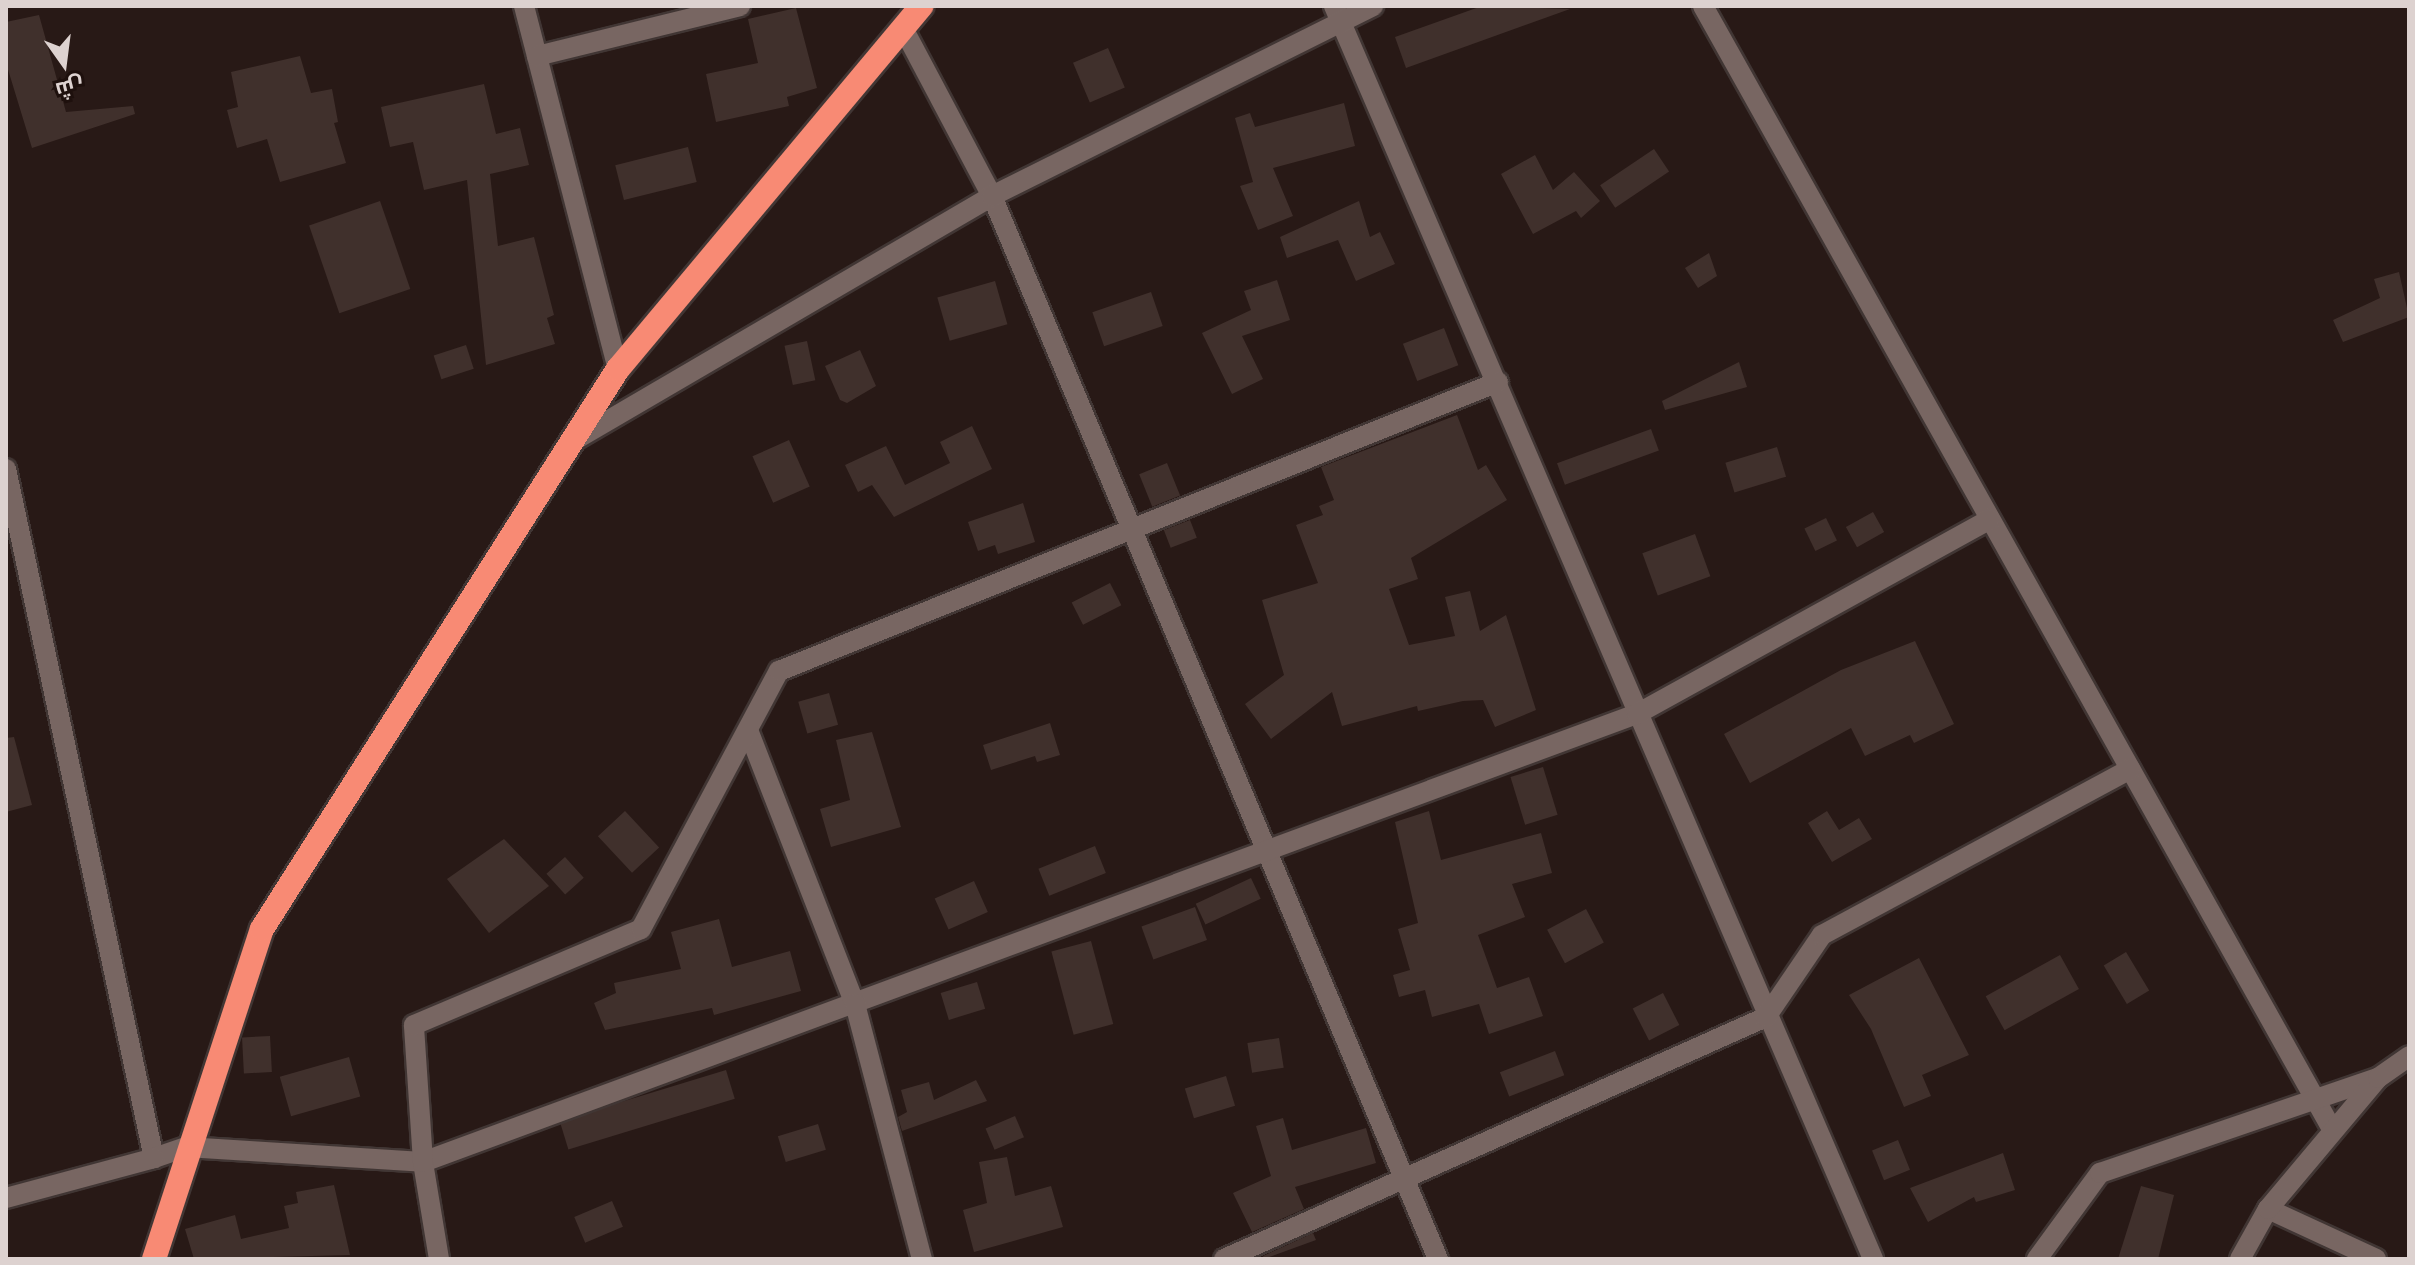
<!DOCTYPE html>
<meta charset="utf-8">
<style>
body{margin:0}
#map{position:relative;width:2415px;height:1265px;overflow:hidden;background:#281916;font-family:"Fira Sans Condensed",Cairo,sans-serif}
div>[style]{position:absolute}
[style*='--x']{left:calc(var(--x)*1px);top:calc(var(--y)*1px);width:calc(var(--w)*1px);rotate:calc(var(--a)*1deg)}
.building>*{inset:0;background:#40302c;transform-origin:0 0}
.roads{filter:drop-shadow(2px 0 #413634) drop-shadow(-2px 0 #413634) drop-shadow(0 2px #413634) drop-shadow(0 -2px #413634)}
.minor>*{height:20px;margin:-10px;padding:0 10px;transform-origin:10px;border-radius:10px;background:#786662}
.highway>*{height:24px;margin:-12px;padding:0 12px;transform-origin:12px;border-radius:12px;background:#f88a74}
span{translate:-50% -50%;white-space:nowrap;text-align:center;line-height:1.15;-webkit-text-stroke:8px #1e100d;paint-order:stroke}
.frame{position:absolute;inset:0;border:8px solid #ddd2d0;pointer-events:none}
.north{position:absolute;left:24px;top:24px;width:80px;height:80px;-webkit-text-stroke:6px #1e100d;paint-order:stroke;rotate:166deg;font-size:22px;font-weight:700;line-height:32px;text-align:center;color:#ddd2d0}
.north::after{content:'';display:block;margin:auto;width:28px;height:36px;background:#ddd2d0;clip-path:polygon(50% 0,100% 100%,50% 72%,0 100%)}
</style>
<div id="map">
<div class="building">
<i style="clip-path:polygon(1482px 6px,1570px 9px,1406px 68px,1395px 37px)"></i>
<i style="clip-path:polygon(796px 8px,817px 88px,787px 97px,789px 106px,716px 122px,706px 74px,758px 63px,748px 19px)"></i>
<i style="clip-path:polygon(39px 15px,66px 112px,133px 106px,135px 114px,32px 148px,6px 63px,6px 22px)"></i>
<i style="left:1108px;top:48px;width:43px;height:38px;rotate:67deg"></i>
<i style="clip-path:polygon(300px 56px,311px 93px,332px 89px,338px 122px,334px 123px,346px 163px,280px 182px,267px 139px,237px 148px,227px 110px,238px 107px,231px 72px)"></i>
<i style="clip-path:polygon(484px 84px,496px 134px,520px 128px,529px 165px,490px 174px,498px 246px,534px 237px,554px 315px,547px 318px,555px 344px,486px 365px,467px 180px,424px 190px,413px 142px,390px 147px,381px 107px)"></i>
<i style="clip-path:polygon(1344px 103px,1355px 146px,1273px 168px,1293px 216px,1258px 230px,1240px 186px,1253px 182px,1235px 118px,1250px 113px,1255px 127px)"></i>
<i style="left:688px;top:147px;width:36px;height:75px;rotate:76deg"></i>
<i style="left:1654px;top:149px;width:27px;height:65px;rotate:56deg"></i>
<i style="clip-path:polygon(1535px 155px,1553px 190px,1574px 172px,1600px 201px,1581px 218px,1576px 211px,1533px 234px,1501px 174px)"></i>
<i style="left:380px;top:201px;width:93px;height:75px;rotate:71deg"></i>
<i style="clip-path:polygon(1359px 201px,1370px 237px,1380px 232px,1395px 264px,1356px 281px,1338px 240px,1287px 258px,1280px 237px)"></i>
<i style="clip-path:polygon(1709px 253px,1717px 276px,1698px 288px,1685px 268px)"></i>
<i style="clip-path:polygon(2399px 272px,2409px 317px,2343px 342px,2333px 320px,2380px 298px,2374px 279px)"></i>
<i style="clip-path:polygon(1277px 280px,1290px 320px,1242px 336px,1263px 379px,1232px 394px,1202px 333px,1251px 310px,1244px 291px)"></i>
<i style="left:995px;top:281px;width:45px;height:60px;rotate:74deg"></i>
<i style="left:1151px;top:292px;width:36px;height:62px;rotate:71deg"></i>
<i style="left:1444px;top:328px;width:40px;height:44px;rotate:69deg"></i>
<i style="left:807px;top:341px;width:40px;height:23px;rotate:78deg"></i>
<i style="left:466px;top:345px;width:25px;height:34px;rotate:72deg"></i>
<i style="clip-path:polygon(860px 350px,876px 386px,847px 403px,840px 400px,825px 366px)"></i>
<i style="clip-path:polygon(1739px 362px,1747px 387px,1665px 410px,1662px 401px)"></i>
<i style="clip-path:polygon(1457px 415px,1478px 470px,1486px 465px,1507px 500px,1411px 558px,1418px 579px,1389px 589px,1409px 645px,1455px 636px,1445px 597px,1470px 591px,1480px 631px,1506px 615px,1536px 710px,1495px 727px,1483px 700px,1463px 701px,1418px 711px,1417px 706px,1342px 726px,1332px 692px,1271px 739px,1245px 704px,1284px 675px,1262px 600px,1318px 583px,1296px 525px,1323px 515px,1319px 506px,1334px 500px,1321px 467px)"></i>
<i style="clip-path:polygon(972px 426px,992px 469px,894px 517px,872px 485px,858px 492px,845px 465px,886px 446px,905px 485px,950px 463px,940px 442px)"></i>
<i style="left:1651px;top:429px;width:23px;height:100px;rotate:70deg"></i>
<i style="left:789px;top:440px;width:51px;height:40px;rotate:66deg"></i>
<i style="left:1777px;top:447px;width:31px;height:54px;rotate:73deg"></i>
<i style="left:1167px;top:463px;width:35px;height:30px;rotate:68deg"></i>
<i style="clip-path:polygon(1023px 503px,1035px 542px,998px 554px,995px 545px,978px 551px,968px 522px)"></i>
<i style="left:1873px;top:512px;width:23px;height:31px;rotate:61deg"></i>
<i style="left:1826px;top:518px;width:25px;height:24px;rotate:64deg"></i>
<i style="left:1190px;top:520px;width:19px;height:28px;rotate:69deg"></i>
<i style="left:1695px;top:534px;width:45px;height:56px;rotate:70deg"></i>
<i style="left:1110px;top:583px;width:25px;height:43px;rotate:63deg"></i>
<i style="clip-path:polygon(1915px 641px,1954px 724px,1914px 743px,1910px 735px,1865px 756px,1851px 728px,1750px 783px,1724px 734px,1841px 670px)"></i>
<i style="left:829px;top:693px;width:33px;height:32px;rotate:74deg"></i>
<i style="clip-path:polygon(1050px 723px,1060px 755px,1037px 762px,1035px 756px,991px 770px,983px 745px)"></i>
<i style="clip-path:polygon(872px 732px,901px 827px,831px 847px,820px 809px,850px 800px,836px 740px)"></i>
<i style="clip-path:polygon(14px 737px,32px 805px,6px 812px,6px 738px)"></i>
<i style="left:1543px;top:767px;width:50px;height:34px;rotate:73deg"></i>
<i style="left:625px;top:811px;width:50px;height:37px;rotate:47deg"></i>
<i style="clip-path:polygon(1429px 811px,1441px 860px,1541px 833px,1552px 873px,1512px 884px,1525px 917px,1478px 935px,1497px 988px,1529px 977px,1543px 1016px,1489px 1034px,1479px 1004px,1432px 1017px,1425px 990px,1399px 997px,1393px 975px,1410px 970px,1398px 929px,1418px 923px,1395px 822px)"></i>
<i style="clip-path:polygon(1827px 811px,1839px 830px,1859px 818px,1872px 839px,1832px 862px,1808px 823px)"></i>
<i style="clip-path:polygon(504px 839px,549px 886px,489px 933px,447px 879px)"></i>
<i style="left:1095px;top:846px;width:29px;height:61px;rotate:68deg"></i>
<i style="left:565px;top:857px;width:28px;height:25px;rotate:48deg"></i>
<i style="left:1251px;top:878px;width:23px;height:61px;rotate:65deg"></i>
<i style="left:974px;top:881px;width:34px;height:43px;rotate:66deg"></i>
<i style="left:1195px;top:907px;width:35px;height:57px;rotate:70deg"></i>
<i style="left:1586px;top:909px;width:38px;height:44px;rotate:62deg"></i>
<i style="clip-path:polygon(719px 919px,732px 967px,790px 951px,801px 991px,714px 1015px,712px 1008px,605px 1030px,594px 1003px,616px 993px,614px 983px,681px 969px,671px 932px)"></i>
<i style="left:1091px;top:941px;width:86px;height:41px;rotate:75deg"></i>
<i style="left:2126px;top:952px;width:45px;height:26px;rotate:59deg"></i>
<i style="left:2060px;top:955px;width:39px;height:85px;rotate:61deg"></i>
<i style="clip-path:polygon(1919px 958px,1969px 1055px,1922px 1075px,1931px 1096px,1904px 1107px,1871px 1029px,1849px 995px)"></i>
<i style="left:977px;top:982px;width:28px;height:38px;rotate:73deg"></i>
<i style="left:1663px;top:993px;width:36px;height:34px;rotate:63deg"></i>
<i style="left:270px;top:1036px;width:36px;height:28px;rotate:87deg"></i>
<i style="left:1279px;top:1038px;width:30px;height:32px;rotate:81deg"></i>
<i style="left:1555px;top:1051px;width:26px;height:59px;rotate:69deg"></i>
<i style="left:349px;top:1057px;width:41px;height:72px;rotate:74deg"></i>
<i style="left:726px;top:1070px;width:30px;height:174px;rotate:73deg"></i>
<i style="left:1226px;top:1076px;width:31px;height:43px;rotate:73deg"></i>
<i style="clip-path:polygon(976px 1080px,987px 1101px,902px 1131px,898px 1117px,907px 1112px,901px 1090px,929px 1082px,934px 1100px)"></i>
<i style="left:1015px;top:1116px;width:23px;height:32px;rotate:67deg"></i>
<i style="clip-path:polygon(1283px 1118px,1292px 1150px,1366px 1128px,1376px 1163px,1295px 1187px,1304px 1209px,1252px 1232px,1233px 1193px,1271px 1176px,1256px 1126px)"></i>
<i style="left:818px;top:1124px;width:27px;height:42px;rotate:73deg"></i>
<i style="left:1898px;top:1140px;width:32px;height:28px;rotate:68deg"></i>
<i style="clip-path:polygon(2003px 1153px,2015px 1190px,1976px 1202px,1974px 1197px,1928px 1222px,1910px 1188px)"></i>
<i style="clip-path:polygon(1007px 1157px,1015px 1196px,1051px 1186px,1063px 1227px,974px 1252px,963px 1210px,987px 1203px,979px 1162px)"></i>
<i style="clip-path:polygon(334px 1185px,350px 1255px,194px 1259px,185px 1229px,235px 1215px,241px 1239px,289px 1228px,284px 1206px,298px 1203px,296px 1192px)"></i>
<i style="clip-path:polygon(2141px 1186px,2174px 1195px,2158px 1259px,2118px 1259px)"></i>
<i style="left:612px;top:1201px;width:28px;height:41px;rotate:67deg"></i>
<i style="clip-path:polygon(1313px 1233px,1316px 1240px,1264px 1259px,1263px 1256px)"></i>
</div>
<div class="roads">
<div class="minor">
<i style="--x:524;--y:6;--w:375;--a:75.5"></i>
<i style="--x:1334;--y:6;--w:1364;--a:66.72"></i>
<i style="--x:1703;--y:6;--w:1289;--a:60.75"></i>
<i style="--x:904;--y:30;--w:188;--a:62.1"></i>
<i style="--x:992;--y:196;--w:1153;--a:67.24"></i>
<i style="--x:537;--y:56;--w:209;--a:-13.8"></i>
<i style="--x:573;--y:441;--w:485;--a:-30.3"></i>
<i style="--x:992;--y:196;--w:426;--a:-26.5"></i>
<i style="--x:6;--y:469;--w:705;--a:77.88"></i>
<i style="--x:154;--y:1158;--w:34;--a:-19"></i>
<i style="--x:186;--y:1147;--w:237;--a:3.6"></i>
<i style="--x:423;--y:1162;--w:1294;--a:-20.26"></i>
<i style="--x:1637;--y:714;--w:403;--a:-28.9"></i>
<i style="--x:748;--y:730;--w:294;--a:68.7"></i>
<i style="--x:855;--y:1004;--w:264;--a:75.3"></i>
<i style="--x:6;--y:1198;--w:153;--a:-15.1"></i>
<i style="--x:2268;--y:1209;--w:119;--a:24.8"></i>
<i style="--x:439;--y:1259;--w:98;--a:-99.4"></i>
<i style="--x:423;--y:1162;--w:137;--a:-93.8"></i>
<i style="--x:414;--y:1025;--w:246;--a:-22.9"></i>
<i style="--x:641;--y:929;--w:293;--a:-61.9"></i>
<i style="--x:779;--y:671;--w:775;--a:-21.9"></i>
<i style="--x:1224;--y:1259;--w:594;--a:-24.06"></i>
<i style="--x:1766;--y:1017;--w:99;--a:-55.7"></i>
<i style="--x:1822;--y:935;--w:350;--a:-28.3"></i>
<i style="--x:2037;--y:1259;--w:107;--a:-53.8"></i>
<i style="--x:2100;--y:1173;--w:294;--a:-18.9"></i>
<i style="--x:2240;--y:1259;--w:57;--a:-60.8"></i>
<i style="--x:2268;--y:1209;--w:171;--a:-50"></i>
<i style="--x:2378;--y:1078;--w:38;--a:-35"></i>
</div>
<div class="highway">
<i style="--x:154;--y:1259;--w:347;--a:-71.9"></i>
<i style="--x:262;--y:929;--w:664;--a:-57.56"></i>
<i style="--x:618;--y:369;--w:473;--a:-50.1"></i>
</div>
</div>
<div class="frame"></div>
<div class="north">ش</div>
</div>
